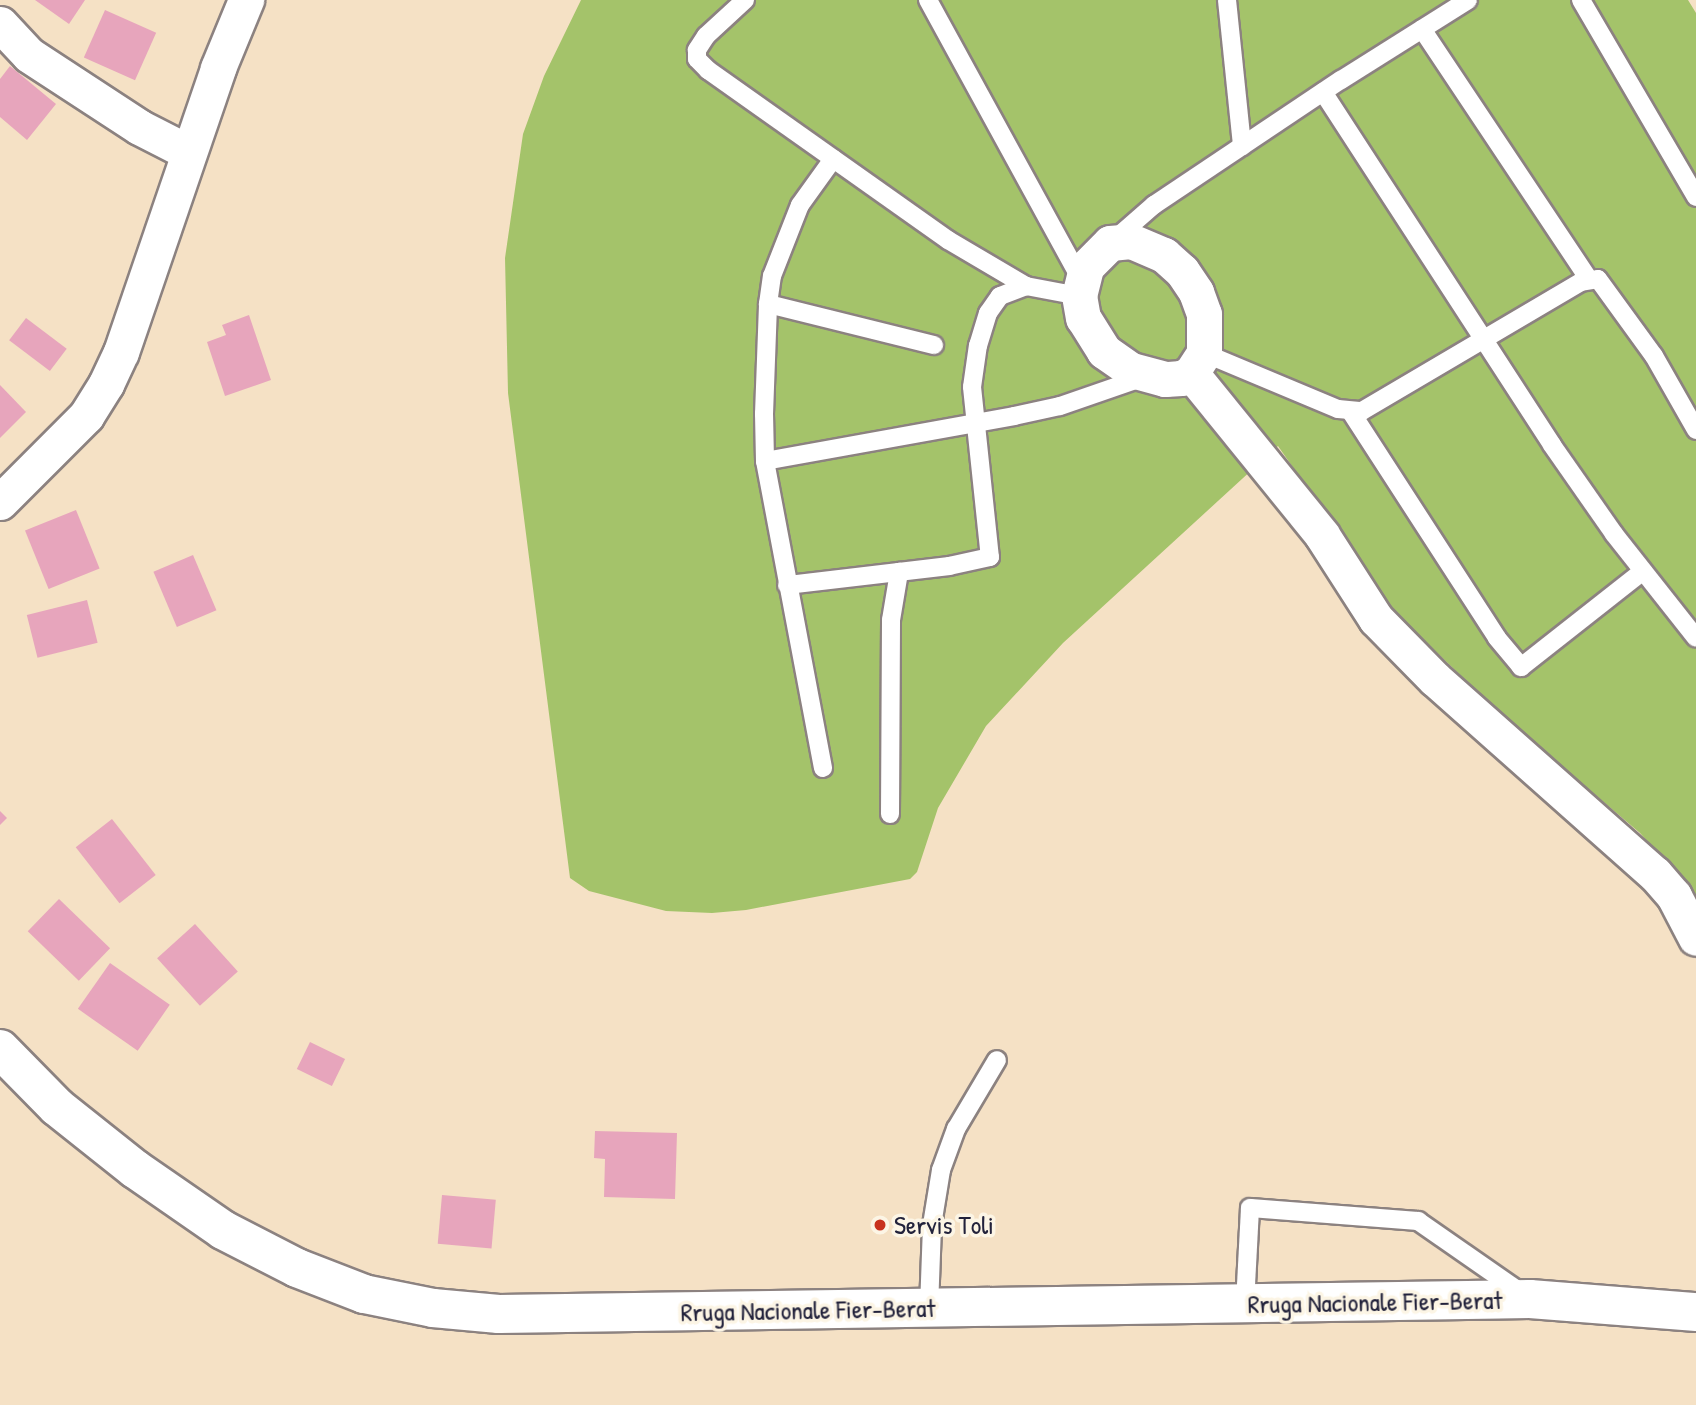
<!DOCTYPE html>
<style>
body{margin:0}
#map{position:relative;width:1696px;height:1405px;overflow:hidden;background:#f5e1c5;font-family:"Patrick Hand",sans-serif}
div>[style]{position:absolute}
[style*='--x']{left:calc(var(--x)*1px);top:calc(var(--y)*1px);width:calc(var(--w)*1px);rotate:calc(var(--a)*1deg)}
.green>*{inset:0;background:#a4c36a}
.building>*{inset:0;background:#e7a5bc;transform-origin:0 0}
.roads{filter:drop-shadow(2px 0 #8c8280) drop-shadow(-2px 0 #8c8280) drop-shadow(0 2px #8c8280) drop-shadow(0 -2px #8c8280)}
.service>*{height:18px;margin:-9px;padding:0 9px;transform-origin:9px;border-radius:9px;background:#fff}
.minor>*{height:35px;margin:-17.5px;padding:0 17.5px;transform-origin:17.5px;border-radius:17.5px;background:#fff}
.primary>*{height:38px;margin:-19px;padding:0 19px;transform-origin:19px;border-radius:19px;background:#fff}
.dots>*{width:19px;height:19px;translate:-50% -50%;box-sizing:border-box;border:4px solid #fcf5e5;border-radius:50%}
span{translate:-50% -50%;white-space:nowrap;text-align:center;line-height:1.15;-webkit-text-stroke:7px #fcf5e5;paint-order:stroke}
.poi-label{font-size:26px;color:#22223b}
.left{translate:0 -50%;text-align:left}
.street-label{font-size:26px;color:#22223b}
</style>
<div id="map">
<div class="green">
<i style="clip-path:polygon(581px 0,1688px 0,1696px 13px,1696px 896px,1640px 833px,1498px 712px,1392px 609px,1278px 446px,1063px 643px,986px 726px,938px 808px,917px 872px,910px 879px,746px 910px,712px 913px,666px 911px,589px 891px,570px 878px,508px 393px,505px 258px,523px 134px,544px 76px)"></i>
</div>
<div class="building">
<i style="clip-path:polygon(35px 0,85px 0,69px 24px)"></i>
<i style="left:105px;top:10px;width:56px;height:52px;rotate:24deg"></i>
<i style="clip-path:polygon(10px 66px,56px 104px,27px 140px,0 117px,0 79px)"></i>
<i style="clip-path:polygon(249px 315px,271px 380px,225px 396px,207px 342px,226px 335px,222px 325px)"></i>
<i style="left:26px;top:318px;width:51px;height:28px;rotate:37deg"></i>
<i style="clip-path:polygon(0 385px,26px 412px,0 438px)"></i>
<i style="left:76px;top:510px;width:63px;height:55px;rotate:68deg"></i>
<i style="left:193px;top:555px;width:60px;height:43px;rotate:67deg"></i>
<i style="left:87px;top:600px;width:44px;height:62px;rotate:76deg"></i>
<i style="clip-path:polygon(0 811px,7px 818px,0 825px)"></i>
<i style="left:112px;top:819px;width:71px;height:46px;rotate:52deg"></i>
<i style="left:59px;top:899px;width:71px;height:45px;rotate:44deg"></i>
<i style="left:195px;top:924px;width:64px;height:51px;rotate:48deg"></i>
<i style="left:110px;top:963px;width:73px;height:56px;rotate:35deg"></i>
<i style="left:310px;top:1042px;width:39px;height:30px;rotate:26deg"></i>
<i style="clip-path:polygon(595px 1131px,677px 1133px,675px 1199px,604px 1197px,605px 1159px,594px 1158px)"></i>
<i style="left:442px;top:1195px;width:54px;height:49px;rotate:5deg"></i>
</div>
<div class="roads">
<div class="service">
<i style="--x:745;--y:0;--w:53;--a:137.3"></i>
<i style="--x:706;--y:36;--w:17;--a:123"></i>
<i style="--x:697;--y:50;--w:9;--a:90"></i>
<i style="--x:697;--y:59;--w:16;--a:45"></i>
<i style="--x:708;--y:70;--w:294;--a:35.3"></i>
<i style="--x:948;--y:240;--w:91;--a:30.5"></i>
<i style="--x:1026;--y:286;--w:28;--a:159"></i>
<i style="--x:1000;--y:296;--w:21;--a:125"></i>
<i style="--x:988;--y:313;--w:34;--a:107"></i>
<i style="--x:978;--y:345;--w:42;--a:98.1"></i>
<i style="--x:972;--y:387;--w:171;--a:84"></i>
<i style="--x:990;--y:557;--w:42;--a:167.6"></i>
<i style="--x:949;--y:566;--w:163;--a:173.3"></i>
<i style="--x:928;--y:0;--w:319;--a:61.3"></i>
<i style="--x:1227;--y:0;--w:147;--a:84.1"></i>
<i style="--x:1581;--y:0;--w:228;--a:59.7"></i>
<i style="--x:1422;--y:29;--w:301;--a:56.3"></i>
<i style="--x:1323;--y:92;--w:421;--a:57"></i>
<i style="--x:1552;--y:445;--w:108;--a:55.1"></i>
<i style="--x:1614;--y:534;--w:132;--a:51.7"></i>
<i style="--x:1115;--y:239;--w:52;--a:-41.1"></i>
<i style="--x:1154;--y:205;--w:225;--a:-33.8"></i>
<i style="--x:1341;--y:80;--w:150;--a:-32.2"></i>
<i style="--x:1026;--y:286;--w:54;--a:10.7"></i>
<i style="--x:768;--y:304;--w:171;--a:13.9"></i>
<i style="--x:1204;--y:353;--w:145;--a:22.7"></i>
<i style="--x:1338;--y:409;--w:24;--a:5"></i>
<i style="--x:1362;--y:411;--w:254;--a:-30.5"></i>
<i style="--x:1581;--y:282;--w:17;--a:-10"></i>
<i style="--x:1598;--y:279;--w:95;--a:54"></i>
<i style="--x:1654;--y:356;--w:85;--a:60.4"></i>
<i style="--x:1351;--y:412;--w:269;--a:57.1"></i>
<i style="--x:1497;--y:638;--w:38;--a:50"></i>
<i style="--x:1521;--y:667;--w:155;--a:-38.2"></i>
<i style="--x:765;--y:461;--w:253;--a:-10.2"></i>
<i style="--x:1014;--y:416;--w:47;--a:-12.3"></i>
<i style="--x:1060;--y:406;--w:89;--a:-19"></i>
<i style="--x:823;--y:768;--w:312;--a:-100.7"></i>
<i style="--x:765;--y:461;--w:47;--a:-91.2"></i>
<i style="--x:764;--y:414;--w:110;--a:-87.9"></i>
<i style="--x:768;--y:304;--w:28;--a:-82"></i>
<i style="--x:772;--y:276;--w:76;--a:-68.5"></i>
<i style="--x:800;--y:205;--w:57;--a:-54.3"></i>
<i style="--x:890;--y:814;--w:194;--a:-89.7"></i>
<i style="--x:891;--y:620;--w:49;--a:-80.5"></i>
<i style="--x:1245;--y:1304;--w:96;--a:-87"></i>
<i style="--x:1250;--y:1208;--w:169;--a:4.4"></i>
<i style="--x:1418;--y:1221;--w:124;--a:34.8"></i>
<i style="--x:929;--y:1308;--w:83;--a:-87.9"></i>
<i style="--x:932;--y:1225;--w:56;--a:-80.7"></i>
<i style="--x:941;--y:1170;--w:44;--a:-69.9"></i>
<i style="--x:956;--y:1129;--w:80;--a:-59.3"></i>
</div>
<div class="minor">
<i style="--x:0;--y:24;--w:42;--a:46.9"></i>
<i style="--x:29;--y:55;--w:131;--a:33.2"></i>
<i style="--x:139;--y:127;--w:55;--a:27"></i>
<i style="--x:1131;--y:241;--w:36;--a:23"></i>
<i style="--x:1164;--y:255;--w:24;--a:42"></i>
<i style="--x:1182;--y:271;--w:25;--a:56"></i>
<i style="--x:1196;--y:292;--w:23;--a:70"></i>
<i style="--x:1204;--y:314;--w:39;--a:90"></i>
<i style="--x:1204;--y:353;--w:24;--a:123"></i>
<i style="--x:1191;--y:373;--w:11;--a:153"></i>
<i style="--x:1181;--y:378;--w:16;--a:176"></i>
<i style="--x:1165;--y:379;--w:35;--a:-165"></i>
<i style="--x:1131;--y:370;--w:33;--a:-145"></i>
<i style="--x:1104;--y:351;--w:39;--a:-122"></i>
<i style="--x:1083;--y:318;--w:22;--a:-100"></i>
<i style="--x:1079;--y:296;--w:30;--a:-76"></i>
<i style="--x:1086;--y:267;--w:34;--a:-45"></i>
<i style="--x:1110;--y:243;--w:21;--a:-5"></i>
<i style="--x:1191;--y:373;--w:208;--a:51"></i>
<i style="--x:1322;--y:535;--w:100;--a:57.3"></i>
<i style="--x:1376;--y:619;--w:84;--a:45.5"></i>
<i style="--x:1435;--y:679;--w:294;--a:41.6"></i>
<i style="--x:1655;--y:874;--w:29;--a:49"></i>
<i style="--x:1674;--y:896;--w:47;--a:62.4"></i>
<i style="--x:0;--y:502;--w:122;--a:-45"></i>
<i style="--x:86;--y:416;--w:38;--a:-58"></i>
<i style="--x:106;--y:384;--w:35;--a:-65"></i>
<i style="--x:121;--y:352;--w:300;--a:-71.1"></i>
<i style="--x:218;--y:68;--w:74;--a:-67.6"></i>
</div>
<div class="primary">
<i style="--x:0;--y:1049;--w:81;--a:45.5"></i>
<i style="--x:57;--y:1107;--w:100;--a:38.5"></i>
<i style="--x:135;--y:1169;--w:107;--a:34.7"></i>
<i style="--x:223;--y:1230;--w:83;--a:27.2"></i>
<i style="--x:297;--y:1268;--w:72;--a:21.2"></i>
<i style="--x:364;--y:1294;--w:70;--a:11.5"></i>
<i style="--x:433;--y:1308;--w:66;--a:5.2"></i>
<i style="--x:499;--y:1314;--w:1031;--a:-0.83"></i>
<i style="--x:1530;--y:1299;--w:167;--a:4.5"></i>
</div>
</div>
<div class="dots">
<i style="left:880px;top:1225px;background:#c8321e"></i>
</div>
<div class="poi-label">
<span class="left" style="left:894px;top:1225px">Servis Toli</span>
</div>
<div class="street-label">
<span style="left:1375px;top:1302px;rotate:-1deg">Rruga Nacionale Fier-Berat</span>
<span style="left:808px;top:1310px;rotate:-1deg">Rruga Nacionale Fier-Berat</span>
</div>
</div>
